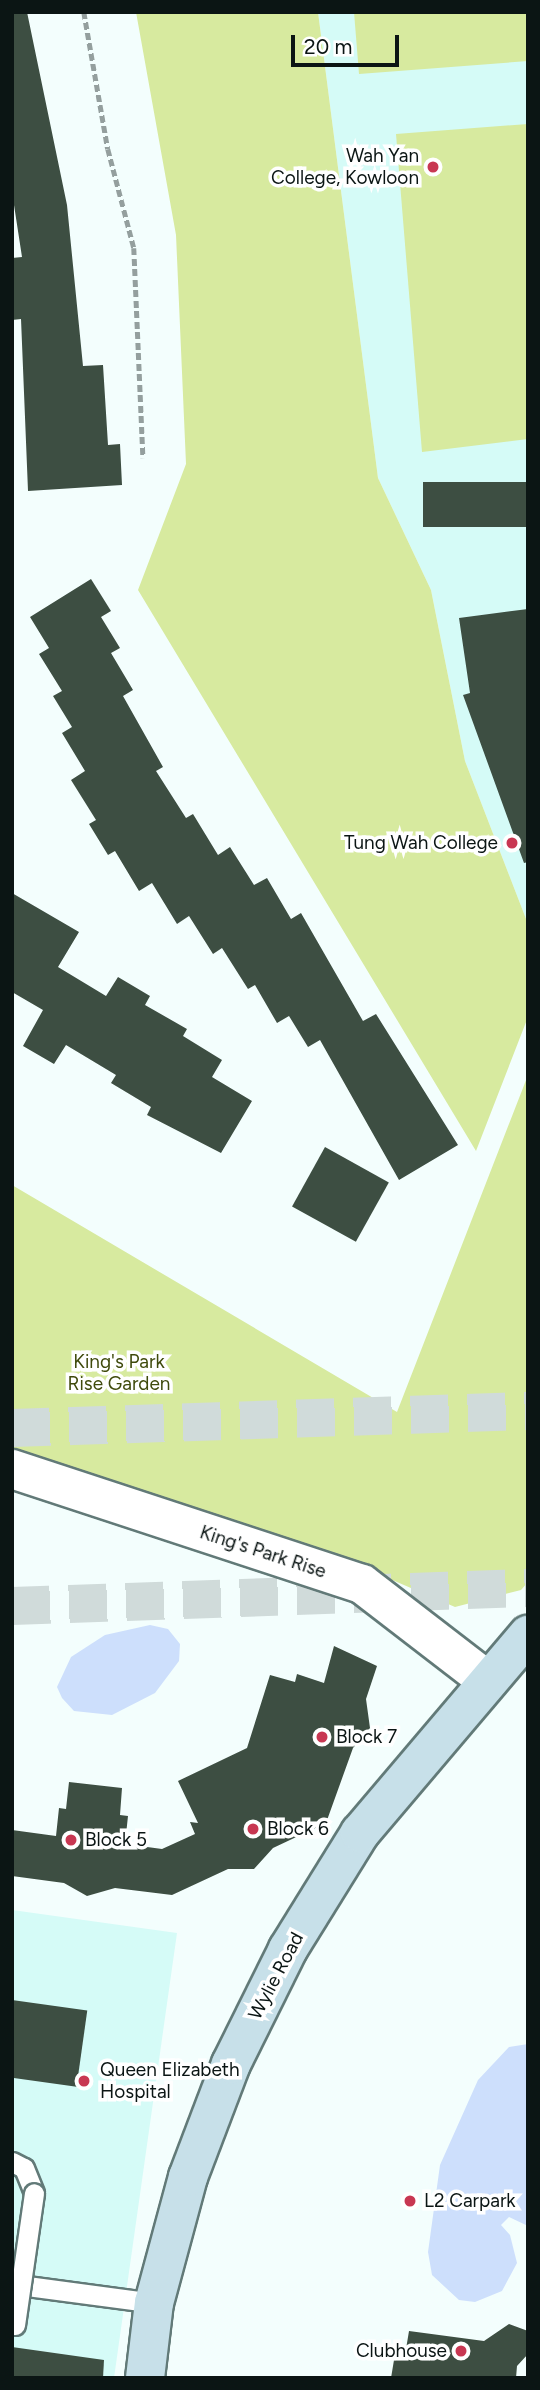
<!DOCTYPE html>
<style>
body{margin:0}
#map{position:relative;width:540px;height:2390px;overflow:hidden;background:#f3fefd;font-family:Figtree,sans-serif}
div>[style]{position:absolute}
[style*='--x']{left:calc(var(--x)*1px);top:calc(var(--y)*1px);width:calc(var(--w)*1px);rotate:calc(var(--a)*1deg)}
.built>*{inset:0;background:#d5fbf7}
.green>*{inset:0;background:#d7ea9f}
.water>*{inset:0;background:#cddffc}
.building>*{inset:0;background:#3d4e42;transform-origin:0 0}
.highway-tunnel>*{height:38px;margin-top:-19px;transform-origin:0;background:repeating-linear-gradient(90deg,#d0dbda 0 38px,transparent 0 57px)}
.path>*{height:4.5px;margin-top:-2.25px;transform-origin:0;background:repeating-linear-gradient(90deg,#949f9e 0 7px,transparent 0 10.5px)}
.roads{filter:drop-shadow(2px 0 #627a78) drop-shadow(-2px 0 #627a78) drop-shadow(0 2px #627a78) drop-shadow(0 -2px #627a78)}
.lane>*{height:19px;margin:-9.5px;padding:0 9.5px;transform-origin:9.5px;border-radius:9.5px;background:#fff}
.street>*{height:38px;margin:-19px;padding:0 19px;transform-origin:19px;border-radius:19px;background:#fff}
.secondary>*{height:38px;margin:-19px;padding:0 19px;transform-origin:19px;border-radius:19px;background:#c7e0e9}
.bridges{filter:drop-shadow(2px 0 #627a78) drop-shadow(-2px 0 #627a78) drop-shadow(0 2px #627a78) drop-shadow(0 -2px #627a78)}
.lane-bridge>*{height:19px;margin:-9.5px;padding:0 9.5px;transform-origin:9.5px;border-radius:9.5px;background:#fff}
.dots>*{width:19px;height:19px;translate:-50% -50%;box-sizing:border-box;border:4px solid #fff;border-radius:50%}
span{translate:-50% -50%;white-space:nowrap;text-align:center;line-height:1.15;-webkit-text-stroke:7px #fff;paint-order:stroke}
.poi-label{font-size:19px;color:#0b1514}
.right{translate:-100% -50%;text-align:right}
.left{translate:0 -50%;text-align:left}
.park-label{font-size:19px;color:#3f4a0c}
.street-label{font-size:19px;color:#0b1514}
.frame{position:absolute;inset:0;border:14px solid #0b1514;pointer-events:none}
.scale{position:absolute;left:291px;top:35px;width:108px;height:32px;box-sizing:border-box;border:4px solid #0b1514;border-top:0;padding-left:9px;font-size:21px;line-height:24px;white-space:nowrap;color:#0b1514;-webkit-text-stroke:5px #fff;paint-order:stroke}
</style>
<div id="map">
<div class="built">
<i style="clip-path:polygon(318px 12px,528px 12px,528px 924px,465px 761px,431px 590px,378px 478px)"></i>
<i style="clip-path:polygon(12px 1910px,177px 1933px,114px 2378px,12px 2378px)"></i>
</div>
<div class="green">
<i style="clip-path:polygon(136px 12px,318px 12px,378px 478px,431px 590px,465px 761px,528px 924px,528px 1017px,476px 1151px,138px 590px,186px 464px,176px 235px)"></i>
<i style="clip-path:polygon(354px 12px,528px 12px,528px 61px,359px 74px)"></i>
<i style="clip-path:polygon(528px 124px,528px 439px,422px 452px,396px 134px)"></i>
<i style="clip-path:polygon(528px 1075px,528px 1582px,521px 1590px,455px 1607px,383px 1576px,12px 1452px,12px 1185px,397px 1412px)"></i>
</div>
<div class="water">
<i style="clip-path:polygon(150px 1625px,168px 1629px,180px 1644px,179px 1661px,155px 1693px,112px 1715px,74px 1711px,62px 1698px,57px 1687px,71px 1657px,105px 1635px)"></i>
<i style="clip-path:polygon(528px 2044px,528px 2226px,509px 2217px,501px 2225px,510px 2235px,517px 2263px,502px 2291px,475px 2302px,459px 2300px,432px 2275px,428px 2252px,440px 2165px,478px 2080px,509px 2047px)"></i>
</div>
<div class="building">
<i style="clip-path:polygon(12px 12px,27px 12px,67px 205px,83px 366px,103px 365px,108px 445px,120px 444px,122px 485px,28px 491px,21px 319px,12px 320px,12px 258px,22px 257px,12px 192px)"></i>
<i style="left:528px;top:482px;width:45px;height:105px;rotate:90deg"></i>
<i style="clip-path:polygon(91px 579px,111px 611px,101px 617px,120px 648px,111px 653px,133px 690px,123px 696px,163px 767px,156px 771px,186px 818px,193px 814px,218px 855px,230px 847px,254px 885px,267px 878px,291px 919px,301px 913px,363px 1021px,376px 1014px,458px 1145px,399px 1180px,320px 1040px,308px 1047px,289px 1016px,277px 1023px,255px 985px,248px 989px,222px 948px,213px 954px,189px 916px,177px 924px,152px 883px,139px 891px,115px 851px,108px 855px,89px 824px,96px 820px,71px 780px,85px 771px,62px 733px,72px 727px,53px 696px,62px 691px,39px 654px,49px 648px,30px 617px)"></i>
<i style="clip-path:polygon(528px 609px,528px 862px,524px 863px,463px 695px,470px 693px,459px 618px)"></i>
<i style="clip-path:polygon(12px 893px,79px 932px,58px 967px,106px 996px,118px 977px,150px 996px,145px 1005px,187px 1029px,183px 1036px,222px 1060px,212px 1077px,252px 1101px,221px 1153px,147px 1115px,151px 1107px,111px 1083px,116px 1075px,66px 1045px,54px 1064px,23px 1046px,43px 1010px,12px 992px)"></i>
<i style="left:325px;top:1147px;width:73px;height:68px;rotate:29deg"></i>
<i style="clip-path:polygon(334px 1646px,377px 1666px,366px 1699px,370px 1728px,353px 1748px,326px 1823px,273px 1848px,254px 1869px,228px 1869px,172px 1895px,115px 1888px,87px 1896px,64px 1883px,12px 1876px,12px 1830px,56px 1836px,59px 1808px,66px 1809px,69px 1782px,122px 1788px,120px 1815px,128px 1816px,125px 1844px,162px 1849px,195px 1834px,190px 1822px,198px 1823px,178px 1781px,247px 1748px,270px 1675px,295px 1682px,297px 1674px,324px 1683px)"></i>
<i style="left:12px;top:2000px;width:76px;height:77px;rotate:8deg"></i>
<i style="clip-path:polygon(509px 2324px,528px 2331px,528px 2354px,517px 2366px,516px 2378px,391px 2378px,396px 2348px,406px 2349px,409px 2331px,484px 2341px)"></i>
<i style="clip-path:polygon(12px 2347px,104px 2360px,103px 2378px,12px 2378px)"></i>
</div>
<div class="highway-tunnel">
<i style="--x:12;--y:1428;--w:516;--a:-1.89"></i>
<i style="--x:12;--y:1606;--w:516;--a:-2"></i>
</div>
<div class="path">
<i style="--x:84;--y:12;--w:139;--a:80.1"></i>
<i style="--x:108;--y:149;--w:102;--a:75.3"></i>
<i style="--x:134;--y:248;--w:210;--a:87.5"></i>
</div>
<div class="roads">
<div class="lane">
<i style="--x:12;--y:2162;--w:13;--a:27"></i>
<i style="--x:24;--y:2168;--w:27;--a:68"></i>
<i style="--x:12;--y:2284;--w:143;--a:7.6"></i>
</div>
<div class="street">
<i style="--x:12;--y:1469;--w:368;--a:18.2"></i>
<i style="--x:362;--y:1584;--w:159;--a:37.6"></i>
</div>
<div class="secondary">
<i style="--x:145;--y:2378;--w:76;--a:-83.2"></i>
<i style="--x:154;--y:2303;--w:131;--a:-74.9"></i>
<i style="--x:188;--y:2177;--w:121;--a:-69.2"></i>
<i style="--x:231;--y:2064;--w:128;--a:-63.6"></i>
<i style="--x:288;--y:1949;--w:137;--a:-58.2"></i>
<i style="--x:360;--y:1833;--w:260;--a:-49.7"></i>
</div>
</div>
<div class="bridges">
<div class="lane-bridge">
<i style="--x:15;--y:2325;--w:133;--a:-81.8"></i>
</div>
</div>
<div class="dots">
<i style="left:433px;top:167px;background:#c83752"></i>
<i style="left:512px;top:843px;background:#c83752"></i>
<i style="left:322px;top:1737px;background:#c83752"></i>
<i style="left:253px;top:1829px;background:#c83752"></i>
<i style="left:71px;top:1840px;background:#c83752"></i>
<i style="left:84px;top:2081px;background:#c83752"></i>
<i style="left:410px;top:2201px;background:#c83752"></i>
<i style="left:461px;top:2351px;background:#c83752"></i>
</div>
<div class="poi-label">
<span class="right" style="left:419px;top:167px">Wah Yan<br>College, Kowloon</span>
<span class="right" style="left:498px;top:843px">Tung Wah College</span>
<span class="left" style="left:336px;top:1737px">Block 7</span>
<span class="left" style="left:267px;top:1829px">Block 6</span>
<span class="left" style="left:85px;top:1840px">Block 5</span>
<span class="left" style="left:100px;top:2081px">Queen Elizabeth<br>Hospital</span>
<span class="left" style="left:424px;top:2201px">L2 Carpark</span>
<span class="right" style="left:447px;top:2351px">Clubhouse</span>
</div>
<div class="park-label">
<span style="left:119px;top:1373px">King's Park<br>Rise Garden</span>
</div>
<div class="street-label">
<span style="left:263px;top:1552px;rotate:18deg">King's Park Rise</span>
<span style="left:276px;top:1976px;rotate:-62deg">Wylie Road</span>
</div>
<div class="frame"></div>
<div class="scale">20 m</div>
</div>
